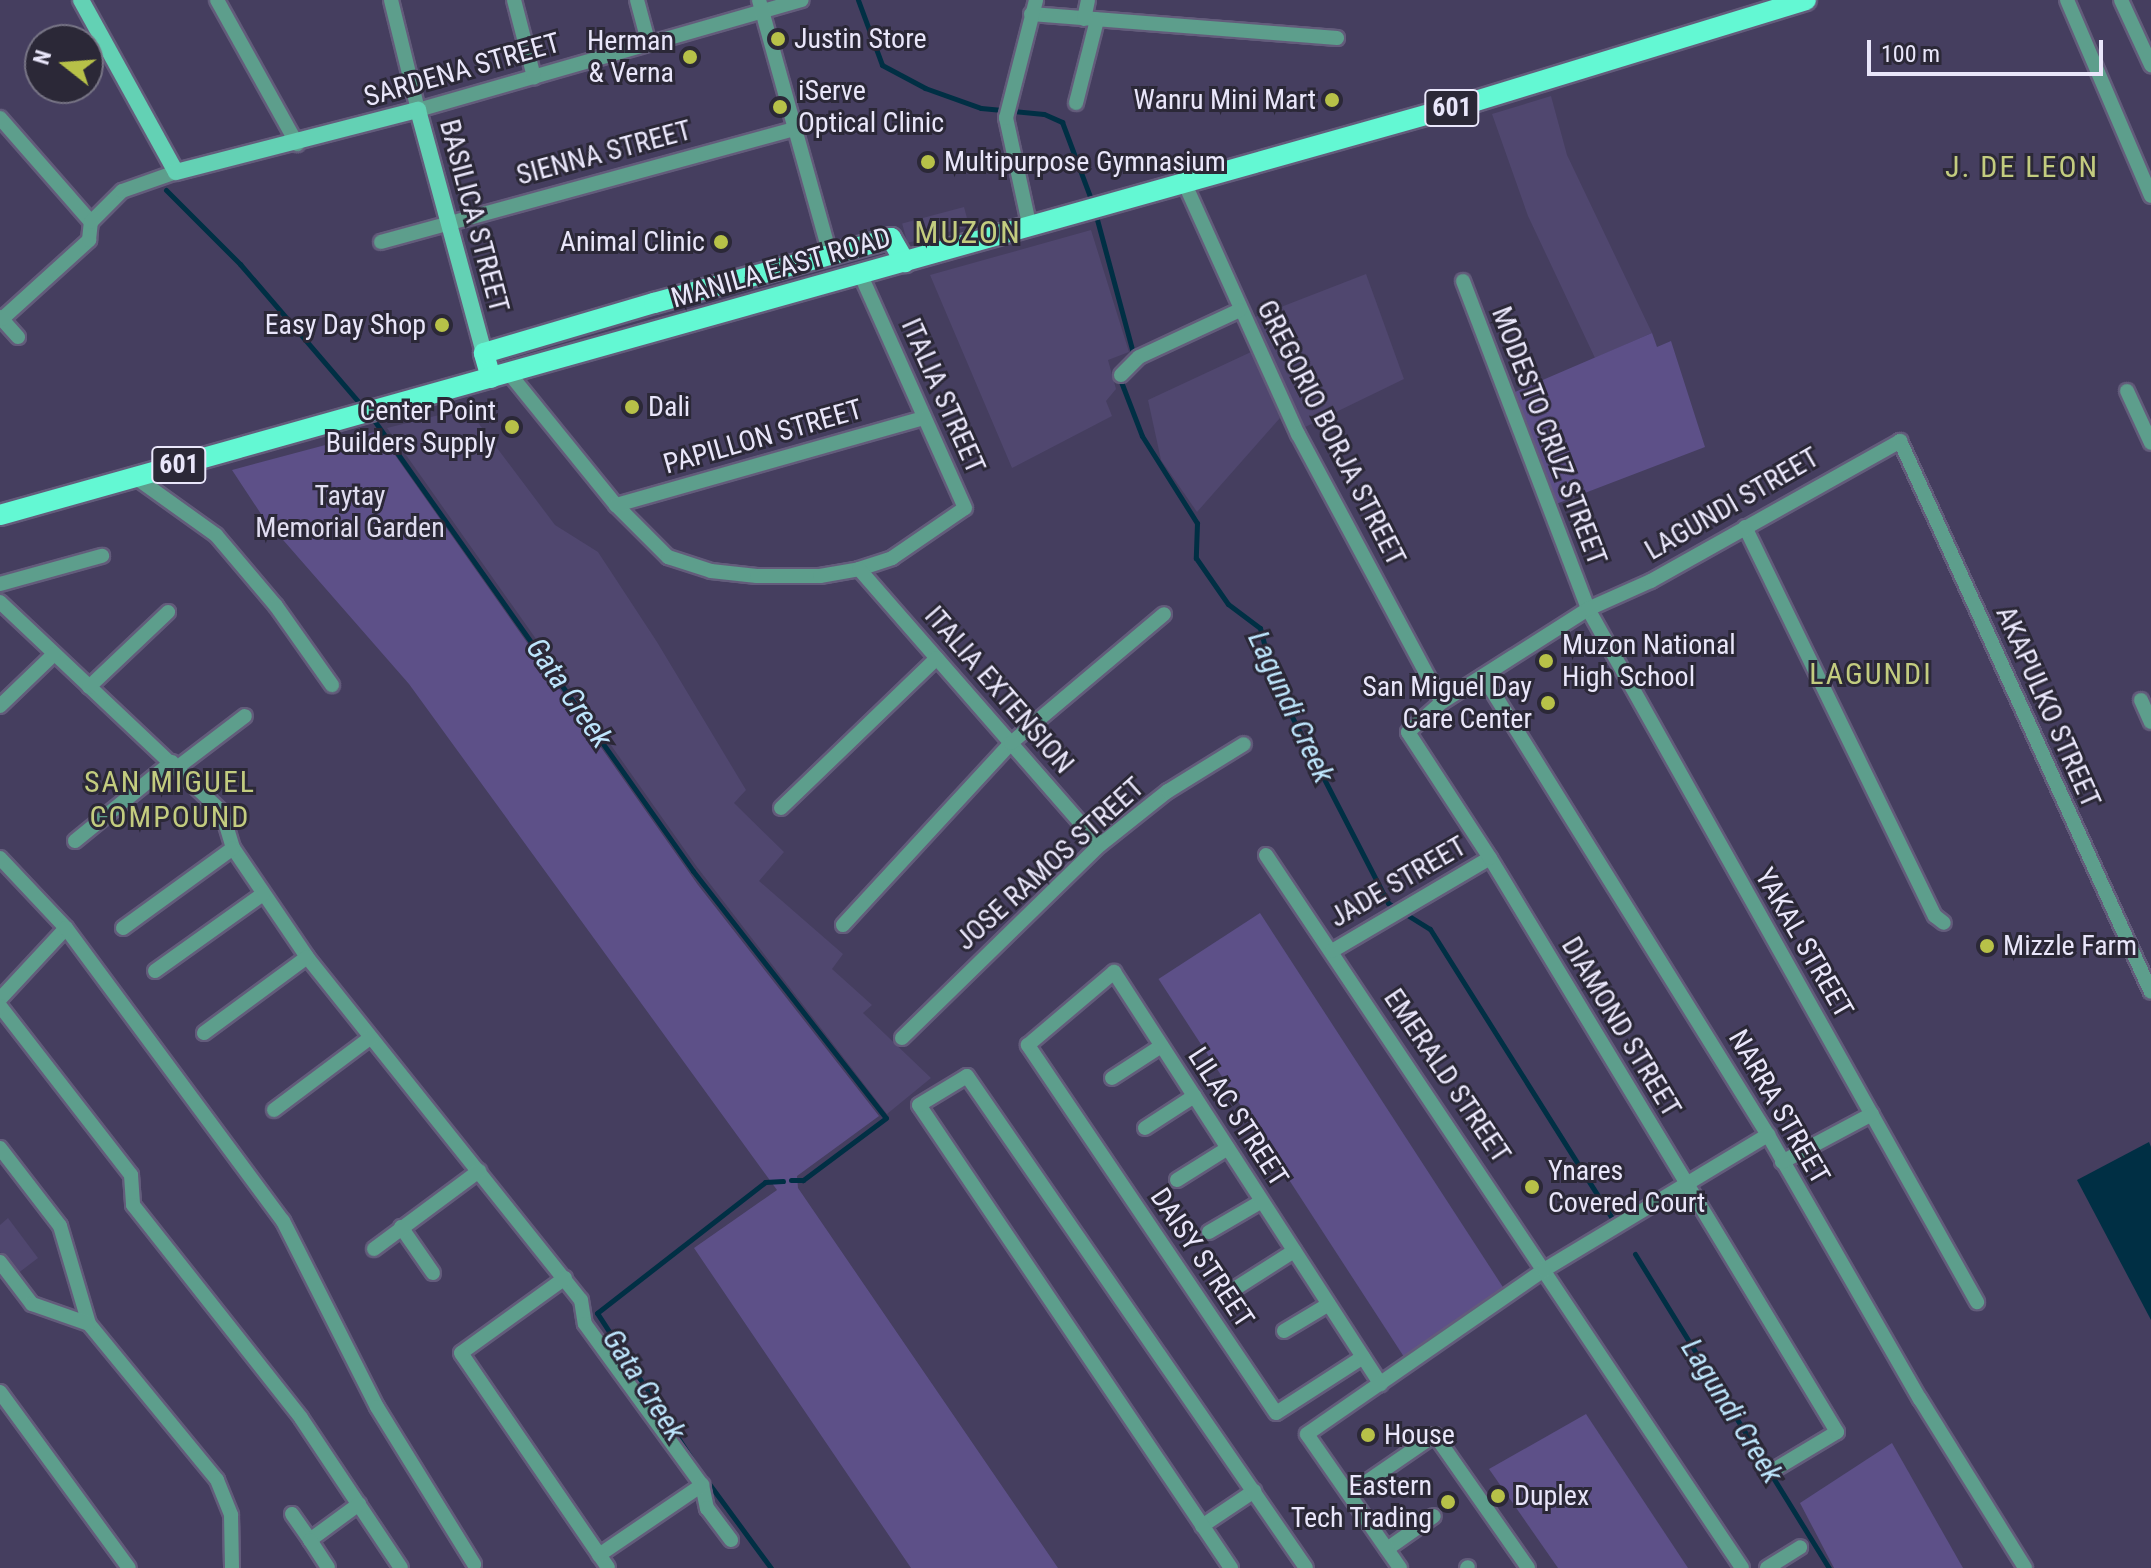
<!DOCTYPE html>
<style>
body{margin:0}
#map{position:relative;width:2151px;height:1568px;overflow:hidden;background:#453e5f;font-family:"Roboto Condensed",sans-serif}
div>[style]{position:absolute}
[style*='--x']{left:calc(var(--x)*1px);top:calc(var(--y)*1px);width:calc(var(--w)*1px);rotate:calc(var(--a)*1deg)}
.built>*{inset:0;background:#50476f;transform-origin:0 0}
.green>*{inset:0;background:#5d5088;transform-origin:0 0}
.water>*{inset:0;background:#002f44}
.stream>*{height:5px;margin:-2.5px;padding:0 2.5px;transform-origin:2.5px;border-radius:2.5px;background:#002f44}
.roads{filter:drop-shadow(2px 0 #635c7b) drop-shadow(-2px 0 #635c7b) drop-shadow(0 2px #635c7b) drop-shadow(0 -2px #635c7b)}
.street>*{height:14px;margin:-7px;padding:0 7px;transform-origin:7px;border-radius:7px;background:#5d9e8c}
.secondary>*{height:16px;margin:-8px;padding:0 8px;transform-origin:8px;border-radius:8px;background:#63d1b4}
.primary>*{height:20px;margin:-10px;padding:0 10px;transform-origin:10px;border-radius:10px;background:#63f8d3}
.dots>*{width:22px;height:22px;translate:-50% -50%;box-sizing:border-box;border:4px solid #2b2837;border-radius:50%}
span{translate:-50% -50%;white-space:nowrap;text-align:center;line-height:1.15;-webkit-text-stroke:6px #2b2837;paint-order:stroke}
.shield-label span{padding:2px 6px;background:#2b2837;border:2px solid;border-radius:6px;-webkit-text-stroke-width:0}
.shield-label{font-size:26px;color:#e9e6fa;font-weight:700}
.poi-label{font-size:28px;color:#e9e6fa}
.left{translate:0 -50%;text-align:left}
.right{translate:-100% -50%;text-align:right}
.street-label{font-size:28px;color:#e9e6fa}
.park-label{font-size:28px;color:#e0ddf0}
.neighbourhood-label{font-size:30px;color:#c3cc7f;letter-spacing:2px}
.water-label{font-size:30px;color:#bde5fc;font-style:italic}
.quarter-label{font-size:32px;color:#c3cc7f;letter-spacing:2px}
.north{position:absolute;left:24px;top:24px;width:80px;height:80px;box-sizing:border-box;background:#2b2837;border:2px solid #777485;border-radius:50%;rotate:287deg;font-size:22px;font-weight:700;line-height:32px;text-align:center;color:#e9e6fa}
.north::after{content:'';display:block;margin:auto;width:28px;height:36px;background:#b7c148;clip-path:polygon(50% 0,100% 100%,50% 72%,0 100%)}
.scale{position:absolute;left:1867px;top:40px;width:236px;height:36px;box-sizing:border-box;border:4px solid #e9e6fa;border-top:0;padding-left:10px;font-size:24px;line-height:28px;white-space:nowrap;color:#e9e6fa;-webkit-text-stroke:6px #2b2837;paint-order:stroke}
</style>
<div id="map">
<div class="built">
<i style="clip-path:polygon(1551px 96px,1567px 155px,1652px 333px,1595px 358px,1528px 216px,1492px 114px)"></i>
<i style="left:964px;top:207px;width:20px;height:64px;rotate:75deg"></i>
<i style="clip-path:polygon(1091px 230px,1129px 352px,1108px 360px,1116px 389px,1106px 401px,1112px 416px,1012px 468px,930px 275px)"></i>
<i style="clip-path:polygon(1366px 274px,1404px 379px,1299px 430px,1250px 319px)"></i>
<i style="clip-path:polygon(1251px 352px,1280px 418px,1197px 512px,1161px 460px,1148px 400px)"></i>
<i style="clip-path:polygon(467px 408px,555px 525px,598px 552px,657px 642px,746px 790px,734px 803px,784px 852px,759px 881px,843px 954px,832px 969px,872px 1005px,863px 1013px,931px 1078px,887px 1114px,697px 867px,387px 428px)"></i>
<i style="clip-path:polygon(8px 1218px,38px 1258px,17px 1274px,0 1252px,0 1225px)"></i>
</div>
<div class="green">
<i style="clip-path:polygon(1652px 333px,1657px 347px,1671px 341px,1705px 447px,1556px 504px,1515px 392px)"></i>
<i style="clip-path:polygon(378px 431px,698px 885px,879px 1116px,797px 1176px,798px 1188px,1058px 1568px,911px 1568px,694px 1248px,777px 1190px,409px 684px,263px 517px,232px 470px)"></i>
<i style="left:1260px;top:913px;width:464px;height:121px;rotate:57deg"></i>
<i style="clip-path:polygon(1586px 1414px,1688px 1568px,1558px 1568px,1489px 1469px)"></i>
<i style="clip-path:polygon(1892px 1443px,1963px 1568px,1834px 1568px,1800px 1503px)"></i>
</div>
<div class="water">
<i style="clip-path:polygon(2149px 1142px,2151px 1147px,2151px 1320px,2077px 1180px)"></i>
</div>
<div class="stream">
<i style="--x:858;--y:0;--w:69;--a:69.7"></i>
<i style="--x:882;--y:65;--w:49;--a:28.1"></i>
<i style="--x:925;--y:88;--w:59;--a:19.7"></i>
<i style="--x:981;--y:108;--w:63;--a:5.4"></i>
<i style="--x:1044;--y:114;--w:20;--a:24"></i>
<i style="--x:1062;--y:122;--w:85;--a:69.4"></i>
<i style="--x:166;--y:190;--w:105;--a:45"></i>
<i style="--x:240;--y:264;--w:190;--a:49.3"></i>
<i style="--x:1095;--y:212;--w:150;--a:74.9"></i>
<i style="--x:1120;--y:379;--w:61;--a:68.9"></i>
<i style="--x:1142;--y:436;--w:103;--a:57.7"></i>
<i style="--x:1197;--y:523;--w:35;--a:92"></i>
<i style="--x:1196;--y:558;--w:56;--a:55.2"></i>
<i style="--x:1228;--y:604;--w:40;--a:37"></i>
<i style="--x:1260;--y:628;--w:56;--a:75.5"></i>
<i style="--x:1274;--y:682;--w:249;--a:62.7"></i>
<i style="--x:1388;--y:903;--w:49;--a:31.8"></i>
<i style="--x:1430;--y:929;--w:349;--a:57.8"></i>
<i style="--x:371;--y:416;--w:557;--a:54.71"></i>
<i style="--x:693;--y:871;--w:313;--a:52"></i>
<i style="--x:886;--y:1118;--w:104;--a:143.2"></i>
<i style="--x:803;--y:1180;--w:12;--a:180"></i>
<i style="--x:1635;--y:1254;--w:369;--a:58.3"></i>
<i style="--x:699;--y:1470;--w:187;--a:-123"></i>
<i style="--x:597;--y:1313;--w:213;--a:-37.9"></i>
<i style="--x:765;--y:1182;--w:18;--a:-3"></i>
<i style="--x:707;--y:1481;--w:108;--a:53.7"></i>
</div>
<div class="roads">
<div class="street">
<i style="--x:217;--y:0;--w:165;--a:60.9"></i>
<i style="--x:391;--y:0;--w:113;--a:76.2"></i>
<i style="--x:418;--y:110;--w:399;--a:-16"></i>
<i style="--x:514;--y:0;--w:80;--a:75.4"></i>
<i style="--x:637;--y:0;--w:42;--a:75"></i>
<i style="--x:759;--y:0;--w:265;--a:74.4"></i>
<i style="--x:2067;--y:0;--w:213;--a:66.8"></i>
<i style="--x:2121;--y:0;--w:72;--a:65.2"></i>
<i style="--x:1031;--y:14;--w:307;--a:4.5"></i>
<i style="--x:1084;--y:19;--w:19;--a:-78"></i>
<i style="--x:1076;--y:103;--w:86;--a:-75.8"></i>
<i style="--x:0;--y:118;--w:138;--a:48.8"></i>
<i style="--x:1184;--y:182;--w:277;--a:65.7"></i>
<i style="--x:1298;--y:434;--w:304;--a:61.8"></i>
<i style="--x:1030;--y:228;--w:113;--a:-102.3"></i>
<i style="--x:1006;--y:118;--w:122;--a:-75.7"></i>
<i style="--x:381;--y:242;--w:429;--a:-15.3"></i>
<i style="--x:1463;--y:281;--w:351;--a:69.1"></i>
<i style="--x:1588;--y:609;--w:795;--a:60.69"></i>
<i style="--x:0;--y:317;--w:27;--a:48"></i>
<i style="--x:2;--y:319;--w:118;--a:-42.2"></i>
<i style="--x:89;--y:240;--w:18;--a:-84"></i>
<i style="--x:91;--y:222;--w:44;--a:-45"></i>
<i style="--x:122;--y:191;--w:57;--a:-19.4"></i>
<i style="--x:509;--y:373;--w:170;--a:51"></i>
<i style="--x:616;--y:505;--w:74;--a:45"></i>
<i style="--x:668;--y:557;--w:45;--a:18"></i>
<i style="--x:711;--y:571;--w:46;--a:6.2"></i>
<i style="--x:757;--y:576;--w:63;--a:0"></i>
<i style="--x:820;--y:576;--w:40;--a:-10"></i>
<i style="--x:859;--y:569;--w:35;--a:-18"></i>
<i style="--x:892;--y:558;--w:88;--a:-34.4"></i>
<i style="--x:965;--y:508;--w:255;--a:-114.1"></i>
<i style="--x:1121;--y:375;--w:25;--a:-45"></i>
<i style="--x:1139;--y:357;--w:111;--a:-25"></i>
<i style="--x:2127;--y:391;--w:57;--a:65.2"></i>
<i style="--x:135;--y:477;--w:100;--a:35.6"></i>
<i style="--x:216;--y:535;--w:93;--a:49.8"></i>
<i style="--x:276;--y:606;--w:97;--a:54.7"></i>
<i style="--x:616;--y:505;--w:320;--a:-15.8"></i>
<i style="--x:1745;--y:527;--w:433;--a:64"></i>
<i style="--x:1935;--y:916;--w:11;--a:38"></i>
<i style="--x:859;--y:569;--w:366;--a:48.9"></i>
<i style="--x:0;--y:584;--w:106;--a:-15.4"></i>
<i style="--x:0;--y:602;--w:306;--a:43.4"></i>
<i style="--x:222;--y:812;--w:38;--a:73"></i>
<i style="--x:233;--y:848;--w:132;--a:55.8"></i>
<i style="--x:307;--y:957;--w:439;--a:51.4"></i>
<i style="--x:581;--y:1300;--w:24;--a:81"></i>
<i style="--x:585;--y:1324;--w:199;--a:54"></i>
<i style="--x:702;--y:1485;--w:24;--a:78"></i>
<i style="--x:707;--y:1508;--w:40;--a:53"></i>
<i style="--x:1483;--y:676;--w:540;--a:58.16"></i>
<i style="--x:1768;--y:1135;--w:305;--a:60.1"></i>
<i style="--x:1920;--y:1399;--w:199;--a:58.1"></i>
<i style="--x:89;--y:687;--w:109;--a:-43.5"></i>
<i style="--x:2141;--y:700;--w:24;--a:66"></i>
<i style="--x:0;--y:706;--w:75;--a:-43.9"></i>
<i style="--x:178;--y:767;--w:84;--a:-37.3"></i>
<i style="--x:781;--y:808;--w:216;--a:-43.9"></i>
<i style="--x:75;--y:841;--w:125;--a:-39.2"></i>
<i style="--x:1266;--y:855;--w:857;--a:56.27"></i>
<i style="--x:0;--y:858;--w:96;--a:46.7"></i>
<i style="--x:66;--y:928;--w:97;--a:132.9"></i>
<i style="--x:843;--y:925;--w:248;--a:-47.3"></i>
<i style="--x:1011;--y:743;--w:200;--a:-40.1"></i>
<i style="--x:66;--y:928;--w:365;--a:53.5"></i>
<i style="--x:283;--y:1221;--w:208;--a:63.2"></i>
<i style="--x:377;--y:1407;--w:185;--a:58.3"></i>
<i style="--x:123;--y:928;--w:136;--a:-36"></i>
<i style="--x:1332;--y:951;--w:183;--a:-30.5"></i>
<i style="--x:155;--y:971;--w:133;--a:-35.5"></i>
<i style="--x:0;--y:1006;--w:214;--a:52.2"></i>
<i style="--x:131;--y:1175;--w:30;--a:86"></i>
<i style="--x:133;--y:1205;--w:271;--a:51.7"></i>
<i style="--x:301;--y:1418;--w:180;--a:56.3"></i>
<i style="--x:204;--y:1033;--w:128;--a:-36.4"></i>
<i style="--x:902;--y:1038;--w:277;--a:-44.3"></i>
<i style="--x:1100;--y:845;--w:87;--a:-38.5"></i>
<i style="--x:1168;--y:791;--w:89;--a:-31.7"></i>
<i style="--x:1112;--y:1078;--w:59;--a:-33.1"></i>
<i style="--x:274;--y:1110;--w:120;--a:-36.9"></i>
<i style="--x:1145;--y:1128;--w:59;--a:-33.1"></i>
<i style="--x:0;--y:1148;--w:98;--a:52.4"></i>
<i style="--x:60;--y:1226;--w:102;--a:73.5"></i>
<i style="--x:89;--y:1324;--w:202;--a:50.6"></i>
<i style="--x:217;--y:1480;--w:38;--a:68"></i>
<i style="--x:231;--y:1515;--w:53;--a:88.9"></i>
<i style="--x:1782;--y:1162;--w:102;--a:-28.1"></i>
<i style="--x:1177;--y:1180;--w:60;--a:-32.1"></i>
<i style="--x:401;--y:1227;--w:56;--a:55.2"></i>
<i style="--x:1209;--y:1232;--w:61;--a:-30.3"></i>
<i style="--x:374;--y:1249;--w:131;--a:-36.6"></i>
<i style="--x:0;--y:1262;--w:53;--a:52.7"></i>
<i style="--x:32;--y:1304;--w:60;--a:19.3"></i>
<i style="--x:565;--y:1278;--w:128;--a:144.2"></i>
<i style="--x:461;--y:1353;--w:260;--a:55.6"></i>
<i style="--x:1236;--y:1288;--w:69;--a:-32.5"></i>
<i style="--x:1284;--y:1331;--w:52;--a:-31"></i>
<i style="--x:1363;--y:1357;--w:103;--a:147.2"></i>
<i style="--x:1276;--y:1413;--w:444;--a:-124"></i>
<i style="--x:1028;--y:1045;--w:113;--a:-40.3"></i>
<i style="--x:1114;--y:972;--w:491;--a:57.1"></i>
<i style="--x:0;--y:1392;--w:218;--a:53.8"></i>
<i style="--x:1777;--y:1468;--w:70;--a:-31"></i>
<i style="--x:1837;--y:1432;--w:671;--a:-121.15"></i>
<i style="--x:1490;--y:858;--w:150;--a:-123.1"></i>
<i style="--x:1408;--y:732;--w:45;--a:-41.4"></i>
<i style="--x:1442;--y:702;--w:173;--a:-32.5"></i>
<i style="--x:1588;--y:609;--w:69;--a:-24"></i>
<i style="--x:1651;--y:581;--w:286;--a:-29.3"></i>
<i style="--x:1900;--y:441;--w:605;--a:65.51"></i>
<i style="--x:1349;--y:1494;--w:104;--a:-34.5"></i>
<i style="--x:1435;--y:1435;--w:162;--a:55"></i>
<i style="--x:292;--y:1514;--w:32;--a:55"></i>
<i style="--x:310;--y:1540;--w:61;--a:-36.3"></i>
<i style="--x:1202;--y:1526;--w:63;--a:-33.9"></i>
<i style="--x:310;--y:1540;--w:33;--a:57"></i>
<i style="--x:1387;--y:1549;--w:57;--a:-35.1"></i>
<i style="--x:599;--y:1555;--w:125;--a:-34.2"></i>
<i style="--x:1231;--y:1568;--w:558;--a:-123.97"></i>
<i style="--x:919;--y:1105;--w:56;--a:-31.1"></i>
<i style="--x:967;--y:1076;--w:597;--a:55.43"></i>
<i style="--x:1400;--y:1568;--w:163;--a:-124.8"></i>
<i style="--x:1307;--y:1434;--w:288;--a:-34.7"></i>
<i style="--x:1544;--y:1270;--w:262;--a:-31.1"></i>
<i style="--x:1467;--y:1568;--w:1;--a:-45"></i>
<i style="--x:1767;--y:1568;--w:39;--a:-32"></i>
</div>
<div class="secondary">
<i style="--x:81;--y:0;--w:196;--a:61.1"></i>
<i style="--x:176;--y:172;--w:250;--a:-14.4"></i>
<i style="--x:418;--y:110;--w:252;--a:74.8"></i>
</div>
<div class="primary">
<i style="--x:491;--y:378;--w:26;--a:-106"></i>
<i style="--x:484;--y:353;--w:177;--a:-16.4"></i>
<i style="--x:654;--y:303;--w:246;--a:-15.3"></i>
<i style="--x:891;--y:238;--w:28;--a:60"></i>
<i style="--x:0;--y:515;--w:1533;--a:-15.67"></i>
<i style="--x:1476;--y:101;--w:345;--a:-17"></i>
</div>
</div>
<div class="dots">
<i style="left:778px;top:39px;background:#b7c148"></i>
<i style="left:690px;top:57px;background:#b7c148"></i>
<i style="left:1332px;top:100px;background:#b7c148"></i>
<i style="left:780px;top:107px;background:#b7c148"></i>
<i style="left:928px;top:162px;background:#b7c148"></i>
<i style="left:721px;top:242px;background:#b7c148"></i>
<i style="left:442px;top:325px;background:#b7c148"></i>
<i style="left:632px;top:407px;background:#b7c148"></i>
<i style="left:512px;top:427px;background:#b7c148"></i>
<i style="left:1546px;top:661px;background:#b7c148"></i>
<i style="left:1548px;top:703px;background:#b7c148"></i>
<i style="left:1987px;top:946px;background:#b7c148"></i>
<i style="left:1532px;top:1187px;background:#b7c148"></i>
<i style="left:1368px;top:1435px;background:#b7c148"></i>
<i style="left:1498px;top:1496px;background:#b7c148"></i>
<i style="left:1448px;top:1502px;background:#b7c148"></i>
</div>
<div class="shield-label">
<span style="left:1452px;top:108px">601</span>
<span style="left:179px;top:465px">601</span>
</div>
<div class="poi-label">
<span class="left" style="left:794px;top:39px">Justin Store</span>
<span class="right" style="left:674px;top:57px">Herman<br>&amp; Verna</span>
<span class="left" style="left:798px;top:107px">iServe<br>Optical Clinic</span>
<span class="right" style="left:1316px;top:100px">Wanru Mini Mart</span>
<span class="left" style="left:944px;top:162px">Multipurpose Gymnasium</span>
<span class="right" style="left:705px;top:242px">Animal Clinic</span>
<span class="right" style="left:426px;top:325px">Easy Day Shop</span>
<span class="left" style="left:648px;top:407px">Dali</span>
<span class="right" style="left:496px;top:427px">Center Point<br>Builders Supply</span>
<span class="left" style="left:1562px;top:661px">Muzon National<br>High School</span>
<span class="right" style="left:1532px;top:703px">San Miguel Day<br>Care Center</span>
<span class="left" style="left:2003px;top:946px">Mizzle Farm</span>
<span class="left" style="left:1548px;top:1187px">Ynares<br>Covered Court</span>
<span class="left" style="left:1384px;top:1435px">House</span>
<span class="right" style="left:1432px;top:1502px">Eastern<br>Tech Trading</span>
<span class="left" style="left:1514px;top:1496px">Duplex</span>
</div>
<div class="street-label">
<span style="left:462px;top:70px;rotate:-16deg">SARDENA STREET</span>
<span style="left:604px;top:153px;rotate:-15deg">SIENNA STREET</span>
<span style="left:474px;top:216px;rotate:75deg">BASILICA STREET</span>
<span style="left:781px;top:268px;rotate:-16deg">MANILA EAST ROAD</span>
<span style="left:943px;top:396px;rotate:66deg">ITALIA STREET</span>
<span style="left:1331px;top:433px;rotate:63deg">GREGORIO BORJA STREET</span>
<span style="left:1549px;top:436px;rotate:69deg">MODESTO CRUZ STREET</span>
<span style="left:763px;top:437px;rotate:-16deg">PAPILLON STREET</span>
<span style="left:1732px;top:504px;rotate:-30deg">LAGUNDI STREET</span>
<span style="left:999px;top:690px;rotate:49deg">ITALIA EXTENSION</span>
<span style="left:2048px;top:707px;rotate:66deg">AKAPULKO STREET</span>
<span style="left:1050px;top:864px;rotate:-42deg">JOSE RAMOS STREET</span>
<span style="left:1398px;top:882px;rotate:-30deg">JADE STREET</span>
<span style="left:1804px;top:943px;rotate:60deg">YAKAL STREET</span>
<span style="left:1621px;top:1027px;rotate:59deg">DIAMOND STREET</span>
<span style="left:1447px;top:1076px;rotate:56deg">EMERALD STREET</span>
<span style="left:1779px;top:1107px;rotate:60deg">NARRA STREET</span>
<span style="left:1238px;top:1117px;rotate:57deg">LILAC STREET</span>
<span style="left:1202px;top:1258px;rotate:56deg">DAISY STREET</span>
</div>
<div class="park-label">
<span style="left:350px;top:512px">Taytay<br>Memorial Garden</span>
</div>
<div class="neighbourhood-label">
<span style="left:2022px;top:167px">J. DE LEON</span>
<span style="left:1871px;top:674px">LAGUNDI</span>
<span style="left:170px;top:799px">SAN MIGUEL<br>COMPOUND</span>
</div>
<div class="water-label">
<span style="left:569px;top:693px;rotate:55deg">Gata Creek</span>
<span style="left:1291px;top:707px;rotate:65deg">Lagundi Creek</span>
<span style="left:644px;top:1385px;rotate:57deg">Gata Creek</span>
<span style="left:1732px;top:1411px;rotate:58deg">Lagundi Creek</span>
</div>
<div class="quarter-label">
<span style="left:968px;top:232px">MUZON</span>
</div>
<div class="north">N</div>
<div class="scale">100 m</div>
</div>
